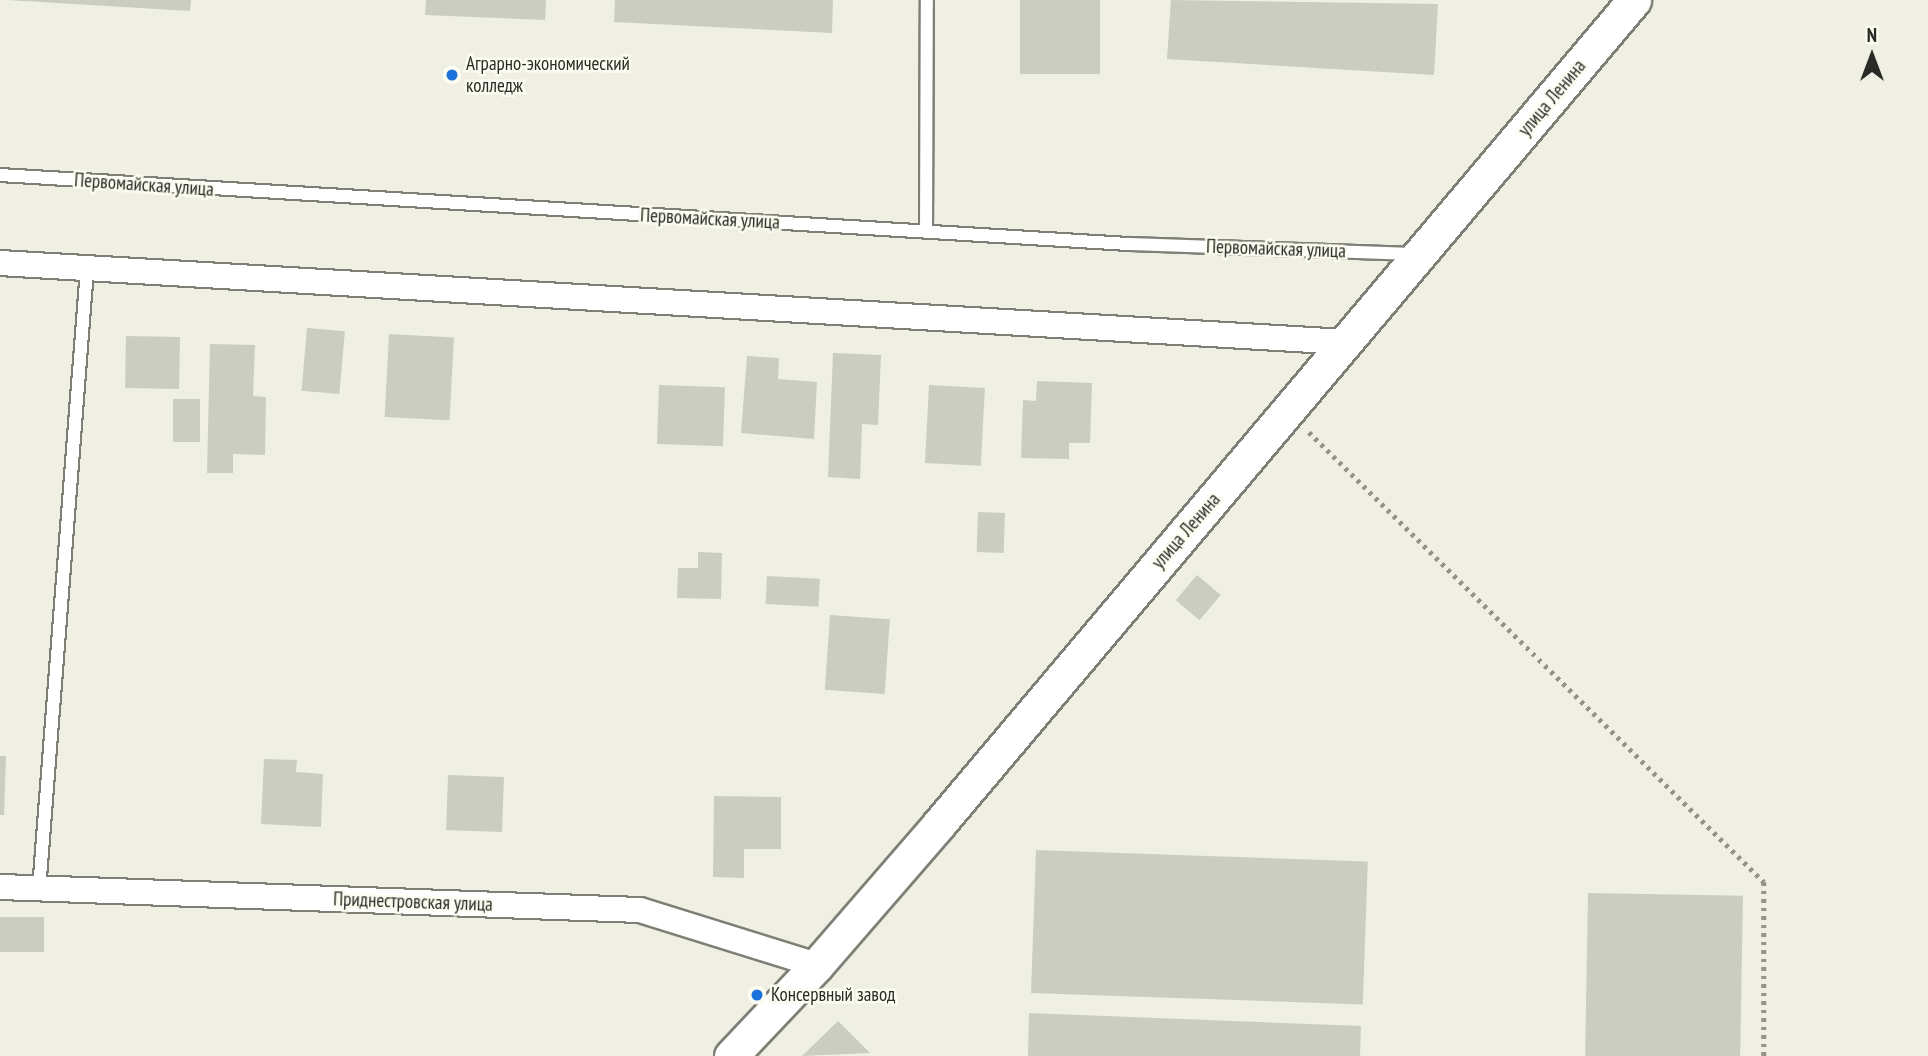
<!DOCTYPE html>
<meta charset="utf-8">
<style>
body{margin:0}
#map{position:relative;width:1928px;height:1056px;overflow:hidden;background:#efefe3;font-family:"PT Sans Narrow",sans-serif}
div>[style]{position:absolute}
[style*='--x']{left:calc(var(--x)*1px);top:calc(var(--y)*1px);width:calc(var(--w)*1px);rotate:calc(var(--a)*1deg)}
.building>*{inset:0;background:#cccdc1;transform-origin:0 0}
.path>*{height:4.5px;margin-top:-2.25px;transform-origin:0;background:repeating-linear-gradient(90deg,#93938a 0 3.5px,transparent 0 8.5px)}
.roads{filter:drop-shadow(2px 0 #7f7f75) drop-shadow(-2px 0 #7f7f75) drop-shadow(0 2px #7f7f75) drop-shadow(0 -2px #7f7f75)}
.service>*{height:12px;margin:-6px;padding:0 6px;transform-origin:6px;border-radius:6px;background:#fff}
.minor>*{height:24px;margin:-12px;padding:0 12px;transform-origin:12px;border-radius:12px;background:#fff}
.secondary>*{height:33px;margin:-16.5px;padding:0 16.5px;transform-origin:16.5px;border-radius:16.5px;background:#fff}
.dots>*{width:19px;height:19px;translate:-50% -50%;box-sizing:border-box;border:4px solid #fcfcf0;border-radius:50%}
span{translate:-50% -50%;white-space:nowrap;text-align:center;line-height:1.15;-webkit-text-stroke:5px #fcfcf0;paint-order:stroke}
.poi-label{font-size:19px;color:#2a2a26}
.left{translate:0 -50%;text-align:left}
.street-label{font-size:19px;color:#2a2a26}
.north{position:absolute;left:1837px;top:21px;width:70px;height:70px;-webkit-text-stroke:5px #fcfcf0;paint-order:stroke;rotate:0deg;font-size:19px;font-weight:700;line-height:28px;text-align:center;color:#2a2a26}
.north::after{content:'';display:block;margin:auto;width:24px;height:32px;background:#2a2a26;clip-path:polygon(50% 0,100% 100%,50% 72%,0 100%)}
</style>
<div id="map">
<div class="building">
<i style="clip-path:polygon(7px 0,191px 0,190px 11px)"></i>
<i style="clip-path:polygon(426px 0,546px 0,545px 20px,425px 15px)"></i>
<i style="clip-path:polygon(615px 0,833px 0,832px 33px,614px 22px)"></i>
<i style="left:1020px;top:0;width:80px;height:74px"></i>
<i style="clip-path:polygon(1171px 0,1438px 4px,1434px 75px,1167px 59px)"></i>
<i style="left:307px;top:328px;width:38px;height:63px;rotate:5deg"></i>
<i style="left:389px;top:334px;width:65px;height:83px;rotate:3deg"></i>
<i style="left:126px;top:336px;width:54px;height:52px;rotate:1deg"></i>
<i style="clip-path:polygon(210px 344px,255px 345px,253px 396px,266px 397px,265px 455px,233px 454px,233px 473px,207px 473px)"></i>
<i style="clip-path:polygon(833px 353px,881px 355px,878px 425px,862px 424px,860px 479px,828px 477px)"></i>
<i style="clip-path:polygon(747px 356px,779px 358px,778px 379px,817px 382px,814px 439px,741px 433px)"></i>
<i style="clip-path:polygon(1037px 381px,1092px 383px,1090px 443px,1069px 443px,1069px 459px,1021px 458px,1023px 400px,1036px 401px)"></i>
<i style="left:659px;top:385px;width:66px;height:59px;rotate:2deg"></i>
<i style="left:929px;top:385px;width:56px;height:78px;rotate:3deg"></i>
<i style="left:173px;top:399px;width:27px;height:43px"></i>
<i style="left:978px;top:512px;width:27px;height:40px;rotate:2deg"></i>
<i style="clip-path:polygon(698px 552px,722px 553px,721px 599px,677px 598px,678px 568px,698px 568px)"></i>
<i style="left:1197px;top:575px;width:31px;height:33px;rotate:40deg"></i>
<i style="left:767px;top:576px;width:53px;height:28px;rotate:3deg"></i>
<i style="left:830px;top:615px;width:60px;height:75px;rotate:4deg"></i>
<i style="clip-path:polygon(0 756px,6px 756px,4px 815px,0 815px)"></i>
<i style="clip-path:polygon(264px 759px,297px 760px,296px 772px,323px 774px,321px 827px,261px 824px)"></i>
<i style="left:448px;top:775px;width:56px;height:55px;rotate:2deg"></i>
<i style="clip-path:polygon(714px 796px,781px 797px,781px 849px,744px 849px,744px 878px,713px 877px)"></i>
<i style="left:1036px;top:850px;width:332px;height:143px;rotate:2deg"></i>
<i style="left:1588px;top:893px;width:155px;height:163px;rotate:1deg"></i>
<i style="left:44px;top:917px;width:35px;height:44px;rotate:90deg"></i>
<i style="clip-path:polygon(1029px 1013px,1361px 1026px,1360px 1056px,1028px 1056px)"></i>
<i style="clip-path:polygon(838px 1021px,870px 1053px,802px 1056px)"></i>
</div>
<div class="path">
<i style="--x:1309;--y:432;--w:640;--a:44.68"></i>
<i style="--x:1764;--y:882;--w:174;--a:90"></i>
</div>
<div class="roads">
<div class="service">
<i style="--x:0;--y:175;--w:1131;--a:3.5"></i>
<i style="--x:1129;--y:244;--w:286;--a:2"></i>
<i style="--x:926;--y:232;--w:232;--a:-89.8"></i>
<i style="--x:39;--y:890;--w:623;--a:-85.58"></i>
</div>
<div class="minor">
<i style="--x:0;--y:263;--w:1349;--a:3.36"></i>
<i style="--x:0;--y:887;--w:640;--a:2.06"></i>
<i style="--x:640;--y:910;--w:185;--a:17.3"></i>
</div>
<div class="secondary">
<i style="--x:731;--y:1056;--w:125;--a:-46.6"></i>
<i style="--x:817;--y:965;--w:186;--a:-49.1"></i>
<i style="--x:939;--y:824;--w:1078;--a:-49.85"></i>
</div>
</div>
<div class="dots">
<i style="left:452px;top:75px;background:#1c72dc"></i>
<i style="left:757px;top:995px;background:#1c72dc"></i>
</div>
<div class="poi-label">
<span class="left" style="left:466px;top:75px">Аграрно-экономический<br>колледж</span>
<span class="left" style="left:771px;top:995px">Консервный завод</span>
</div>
<div class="street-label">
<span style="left:1552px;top:98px;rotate:-50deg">улица Ленина</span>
<span style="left:144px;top:185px;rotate:4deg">Первомайская улица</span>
<span style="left:710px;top:219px;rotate:3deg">Первомайская улица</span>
<span style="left:1276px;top:249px;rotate:2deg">Первомайская улица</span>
<span style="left:1186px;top:531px;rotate:-49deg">улица Ленина</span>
<span style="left:413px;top:902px;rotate:2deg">Приднестровская улица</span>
</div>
<div class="north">N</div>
</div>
